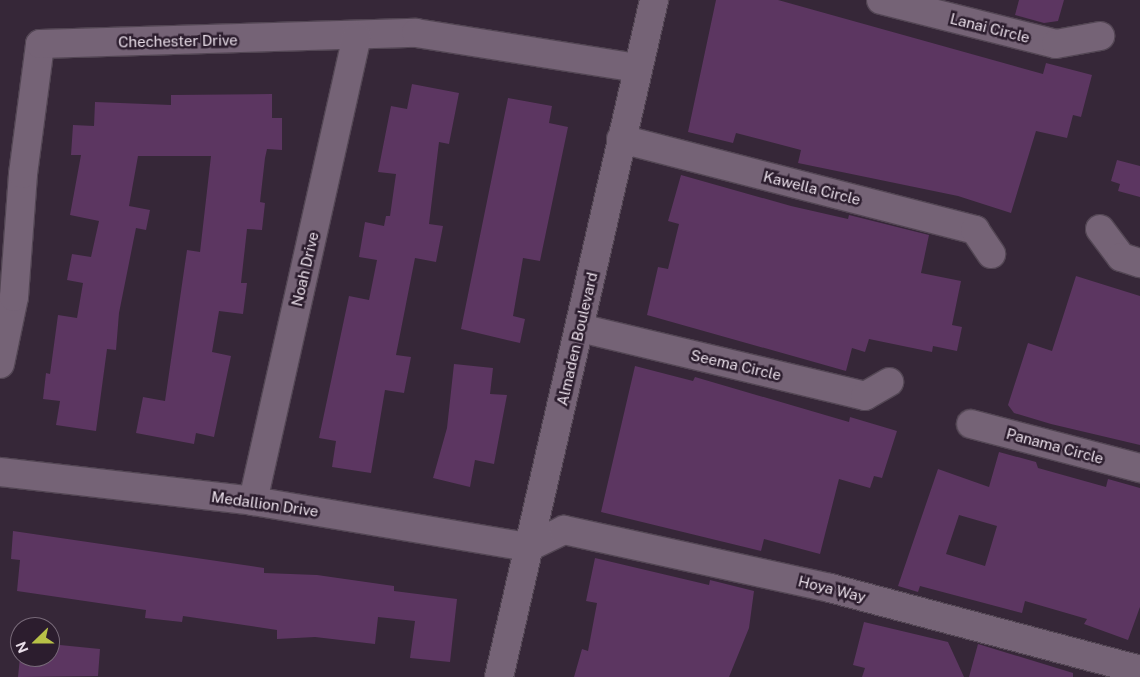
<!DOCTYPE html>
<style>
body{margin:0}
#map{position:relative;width:1140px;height:677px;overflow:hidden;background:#362738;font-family:"Public Sans",sans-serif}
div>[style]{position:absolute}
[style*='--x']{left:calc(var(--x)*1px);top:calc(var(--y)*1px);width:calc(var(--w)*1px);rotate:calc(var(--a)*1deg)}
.building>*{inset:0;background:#5c3661}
.roads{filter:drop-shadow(1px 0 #534654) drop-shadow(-1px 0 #534654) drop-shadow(0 1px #534654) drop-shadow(0 -1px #534654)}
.minor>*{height:28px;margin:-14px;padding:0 14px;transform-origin:14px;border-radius:14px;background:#756376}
span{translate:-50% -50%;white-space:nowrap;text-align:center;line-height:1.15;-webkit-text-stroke:5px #2c1d2e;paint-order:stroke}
.street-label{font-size:15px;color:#e9dee9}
.north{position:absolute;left:10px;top:617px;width:50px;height:50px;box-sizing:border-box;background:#2c1d2e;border:1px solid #786a79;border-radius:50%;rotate:248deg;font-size:14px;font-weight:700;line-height:20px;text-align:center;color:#e9dee9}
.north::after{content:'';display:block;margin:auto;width:18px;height:22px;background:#b8c147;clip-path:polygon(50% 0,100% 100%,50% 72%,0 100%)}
</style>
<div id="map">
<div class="building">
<i style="clip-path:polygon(716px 0,778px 0,1043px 74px,1046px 63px,1092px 75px,1081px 117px,1073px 115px,1067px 138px,1036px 131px,1011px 213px,958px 196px,798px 163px,801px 150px,736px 133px,733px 143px,688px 132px)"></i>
<i style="clip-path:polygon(1019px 0,1064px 0,1058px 21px,1044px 23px,1015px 15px)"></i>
<i style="clip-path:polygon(412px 84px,459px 93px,449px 144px,439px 142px,429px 224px,443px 226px,436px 262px,415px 258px,396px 355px,411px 357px,404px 393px,385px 390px,371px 473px,332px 467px,336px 441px,319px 438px,349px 296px,369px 300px,377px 260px,359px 257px,365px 222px,384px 226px,386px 216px,390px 216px,396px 174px,378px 172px,391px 106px,407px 109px)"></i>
<i style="clip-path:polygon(272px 94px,272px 118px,282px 118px,282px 150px,267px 149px,265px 158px,260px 202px,265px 203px,262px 230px,247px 229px,241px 283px,247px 283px,243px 314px,219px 311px,212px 352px,231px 356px,214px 437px,196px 433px,194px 444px,136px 433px,143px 397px,165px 401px,187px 250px,200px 252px,211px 156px,138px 156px,129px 206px,150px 210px,146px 230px,136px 228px,119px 313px,116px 350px,107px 349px,96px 431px,56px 425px,60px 401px,43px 399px,46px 373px,50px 374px,58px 315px,77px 318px,83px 283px,67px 280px,72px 254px,91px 257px,99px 221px,70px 215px,81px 155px,71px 155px,73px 125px,94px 126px,95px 102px,171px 105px,171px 95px)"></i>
<i style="clip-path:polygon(508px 98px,552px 106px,549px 123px,568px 127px,540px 261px,523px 258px,513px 316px,525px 319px,520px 343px,461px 329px)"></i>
<i style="clip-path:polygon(1117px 160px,1140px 166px,1140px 197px,1118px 191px,1120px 184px,1111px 181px)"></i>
<i style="clip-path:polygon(681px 175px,791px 206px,848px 219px,849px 215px,929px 235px,921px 273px,961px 281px,952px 325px,962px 327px,957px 351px,933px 346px,932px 352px,869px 339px,865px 352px,852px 348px,846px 371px,647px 315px,658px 267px,668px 269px,679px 224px,668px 221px)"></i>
<i style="clip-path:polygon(1076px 276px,1140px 296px,1140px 445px,1051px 424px,1014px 413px,1008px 405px,1028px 343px,1052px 351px)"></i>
<i style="clip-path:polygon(454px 364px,493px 368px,490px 394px,507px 395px,494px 464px,475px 460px,470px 487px,433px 478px,447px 428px)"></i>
<i style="clip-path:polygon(635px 366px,693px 381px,695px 377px,849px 422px,850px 417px,897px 431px,882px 478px,874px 476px,870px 488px,839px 479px,820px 554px,764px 539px,761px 551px,601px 512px)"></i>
<i style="clip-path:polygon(evenodd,999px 452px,1036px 462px,1038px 468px,1106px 487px,1108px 479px,1140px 488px,1140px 607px,1128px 640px,1084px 624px,1087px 619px,1025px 601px,1022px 613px,920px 586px,918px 592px,898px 586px,938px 469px,989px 487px,999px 452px,959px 515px,997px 526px,985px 566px,946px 554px,959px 515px)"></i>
<i style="clip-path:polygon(13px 531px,264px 568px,264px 573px,317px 575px,394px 586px,394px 591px,457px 599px,450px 662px,410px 658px,415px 621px,378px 617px,375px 644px,315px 637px,277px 639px,277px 630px,183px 616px,182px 622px,145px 618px,146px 610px,17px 591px,20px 560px,11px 559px)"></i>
<i style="clip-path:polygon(595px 558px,709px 585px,710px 580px,754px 591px,749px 628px,729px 677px,574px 677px,582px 649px,588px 651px,597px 603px,586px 601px)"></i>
<i style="clip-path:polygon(864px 622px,948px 642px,964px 677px,862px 677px,865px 668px,853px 665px)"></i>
<i style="clip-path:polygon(50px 644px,100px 649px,98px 676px,18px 677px,20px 657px,50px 657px)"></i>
<i style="clip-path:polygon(978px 644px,1073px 673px,1073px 677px,969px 677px)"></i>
</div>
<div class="roads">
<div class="minor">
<i style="--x:881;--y:0;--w:180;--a:14.1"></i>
<i style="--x:1056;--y:44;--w:45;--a:-10.3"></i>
<i style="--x:621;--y:139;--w:366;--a:14.4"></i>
<i style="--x:975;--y:230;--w:29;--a:56"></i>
<i style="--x:1100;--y:229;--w:35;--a:53"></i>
<i style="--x:1121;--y:257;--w:20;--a:18"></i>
<i style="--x:580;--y:328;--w:293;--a:13.4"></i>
<i style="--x:865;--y:396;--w:28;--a:-30"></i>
<i style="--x:0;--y:364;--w:68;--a:-78.2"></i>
<i style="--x:14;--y:297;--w:123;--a:-85.8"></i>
<i style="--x:23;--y:174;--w:131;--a:-82.5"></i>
<i style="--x:40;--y:44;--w:376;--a:-1.7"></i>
<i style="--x:416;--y:33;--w:224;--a:9"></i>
<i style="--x:971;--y:424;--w:175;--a:14.6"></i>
<i style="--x:0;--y:472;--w:255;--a:6.5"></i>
<i style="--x:253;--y:501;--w:280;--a:9.5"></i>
<i style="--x:253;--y:501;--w:476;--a:-77.4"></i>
<i style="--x:529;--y:547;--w:39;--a:-26"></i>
<i style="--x:564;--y:530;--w:272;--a:12.3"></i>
<i style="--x:830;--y:588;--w:317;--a:14.8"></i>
<i style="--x:499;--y:677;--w:695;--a:-77.1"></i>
</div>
</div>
<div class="street-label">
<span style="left:990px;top:28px;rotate:14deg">Lanai Circle</span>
<span style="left:178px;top:41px;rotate:-1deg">Chechester Drive</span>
<span style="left:812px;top:188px;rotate:14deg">Kawella Circle</span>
<span style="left:305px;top:269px;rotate:-77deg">Noah Drive</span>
<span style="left:577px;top:339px;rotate:-77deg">Almaden Boulevard</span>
<span style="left:736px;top:365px;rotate:13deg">Seema Circle</span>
<span style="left:1055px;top:446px;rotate:15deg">Panama Circle</span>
<span style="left:265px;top:504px;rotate:8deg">Medallion Drive</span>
<span style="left:832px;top:589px;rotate:14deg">Hoya Way</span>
</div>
<div class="north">N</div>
</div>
